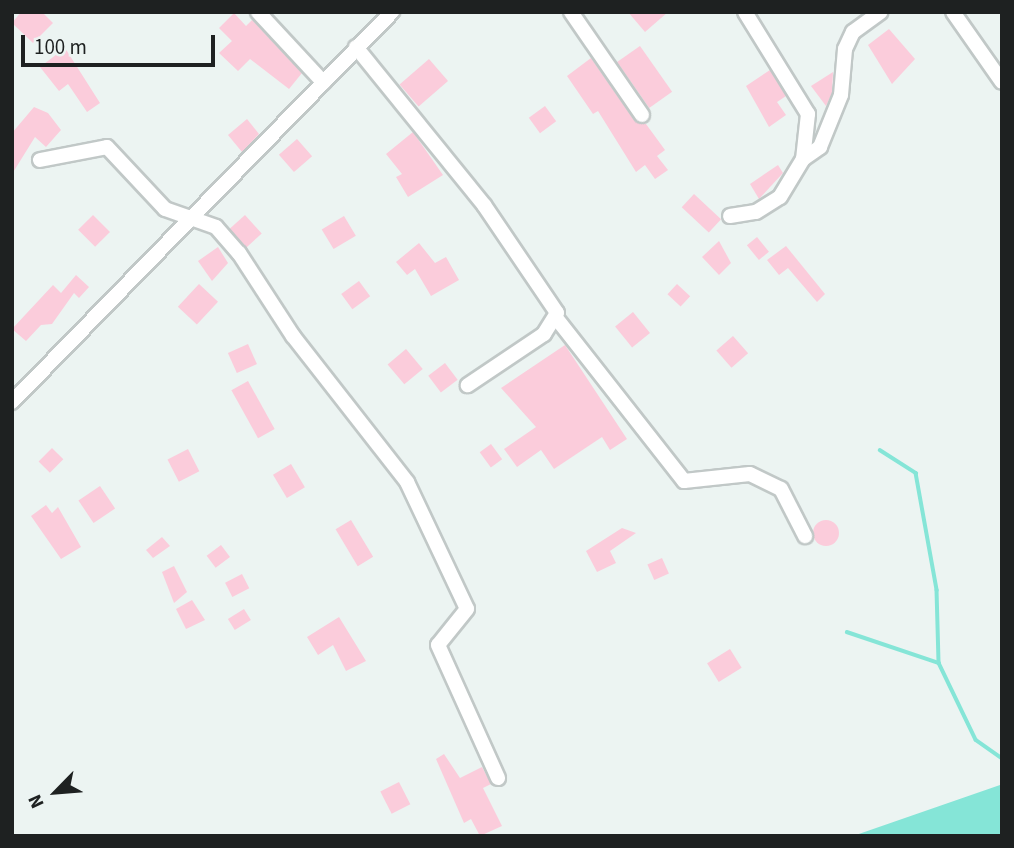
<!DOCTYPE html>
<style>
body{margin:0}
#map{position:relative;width:1014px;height:848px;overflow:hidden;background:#ecf4f2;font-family:"Source Sans 3",sans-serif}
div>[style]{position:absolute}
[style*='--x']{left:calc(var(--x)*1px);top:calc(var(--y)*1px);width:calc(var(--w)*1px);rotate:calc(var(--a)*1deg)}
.water>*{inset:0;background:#85e5d7}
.stream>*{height:3.5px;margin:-1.75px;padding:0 1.75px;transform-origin:1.75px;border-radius:1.75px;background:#85e5d7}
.building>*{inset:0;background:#fbccdb;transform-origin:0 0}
.round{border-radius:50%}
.roads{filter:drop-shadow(2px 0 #c1c8c7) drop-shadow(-2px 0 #c1c8c7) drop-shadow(0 2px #c1c8c7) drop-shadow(0 -2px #c1c8c7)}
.minor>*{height:14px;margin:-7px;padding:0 7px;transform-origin:7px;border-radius:7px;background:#fff}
span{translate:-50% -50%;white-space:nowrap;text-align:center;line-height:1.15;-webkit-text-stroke:5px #ecf4f2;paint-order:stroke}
.frame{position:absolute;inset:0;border:14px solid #1e2121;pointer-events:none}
.north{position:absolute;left:21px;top:757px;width:70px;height:70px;-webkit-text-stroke:5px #ecf4f2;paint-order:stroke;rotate:245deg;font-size:19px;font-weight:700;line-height:28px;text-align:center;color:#1e2121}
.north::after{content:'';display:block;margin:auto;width:24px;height:32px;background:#1e2121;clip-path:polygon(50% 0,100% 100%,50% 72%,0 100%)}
.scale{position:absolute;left:21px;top:35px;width:194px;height:32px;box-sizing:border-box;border:4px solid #1e2121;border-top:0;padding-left:9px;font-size:21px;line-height:24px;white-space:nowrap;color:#1e2121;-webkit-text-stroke:5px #ecf4f2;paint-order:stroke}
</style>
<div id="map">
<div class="water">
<i style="clip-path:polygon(1002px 784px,1002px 836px,853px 836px,1000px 785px)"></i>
</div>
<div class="stream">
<i style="--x:880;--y:450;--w:43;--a:32.6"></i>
<i style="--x:916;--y:473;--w:119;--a:79.8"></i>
<i style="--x:937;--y:590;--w:73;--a:88.4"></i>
<i style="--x:939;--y:663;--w:85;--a:64.3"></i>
<i style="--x:976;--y:740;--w:32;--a:35"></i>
<i style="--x:847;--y:632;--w:97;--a:18.6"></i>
</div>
<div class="building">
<i style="clip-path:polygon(21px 12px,42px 12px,53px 23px,33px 43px,12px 23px)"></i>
<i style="clip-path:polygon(628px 12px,668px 12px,645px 32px)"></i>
<i style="clip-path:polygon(234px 13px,246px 26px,252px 20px,302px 73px,289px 89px,250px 59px,238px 71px,219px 53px,232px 41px,219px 28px)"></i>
<i style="clip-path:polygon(889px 29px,915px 59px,892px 84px,868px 45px)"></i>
<i style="left:640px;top:46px;width:56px;height:28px;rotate:55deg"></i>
<i style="clip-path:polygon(65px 48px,100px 103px,87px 112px,68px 84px,59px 91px,40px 67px)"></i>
<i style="clip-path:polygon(591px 58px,634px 120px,646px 124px,665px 150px,657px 156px,668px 170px,655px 179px,645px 165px,636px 172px,598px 111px,593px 114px,567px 76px)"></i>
<i style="left:429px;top:59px;width:29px;height:39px;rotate:49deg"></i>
<i style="clip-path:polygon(770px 70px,786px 96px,777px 102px,786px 115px,769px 127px,746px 86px)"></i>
<i style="clip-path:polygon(833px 72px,832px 93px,826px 106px,811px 86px)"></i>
<i style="left:545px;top:106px;width:19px;height:20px;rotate:54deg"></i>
<i style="clip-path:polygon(34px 107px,48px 113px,61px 130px,46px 147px,35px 137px,12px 174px,12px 133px)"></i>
<i style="clip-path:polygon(247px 119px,259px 134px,242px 152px,228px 135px)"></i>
<i style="clip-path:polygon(413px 132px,443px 175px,408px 197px,396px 177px,402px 174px,386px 154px)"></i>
<i style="left:297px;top:139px;width:23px;height:24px;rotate:49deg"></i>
<i style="clip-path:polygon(778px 165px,783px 173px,759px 199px,750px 184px)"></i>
<i style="left:694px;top:194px;width:37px;height:18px;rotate:43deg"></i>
<i style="left:93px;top:215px;width:24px;height:21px;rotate:45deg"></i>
<i style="left:245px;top:215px;width:25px;height:21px;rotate:48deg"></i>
<i style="left:344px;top:216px;width:23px;height:26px;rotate:59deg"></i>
<i style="left:757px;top:237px;width:19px;height:13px;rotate:51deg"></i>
<i style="clip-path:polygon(719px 241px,731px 263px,719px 275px,702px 257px)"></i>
<i style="clip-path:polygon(419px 243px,435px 263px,446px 257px,459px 280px,431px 296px,415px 269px,407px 275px,396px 262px)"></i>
<i style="clip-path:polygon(786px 246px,825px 294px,817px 302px,788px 268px,779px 275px,767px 260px)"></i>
<i style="clip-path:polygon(218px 247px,228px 263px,212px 281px,198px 261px)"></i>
<i style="clip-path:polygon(76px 275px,89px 287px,79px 298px,74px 293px,52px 324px,41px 325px,26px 341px,12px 329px,53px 285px,61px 293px)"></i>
<i style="left:359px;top:281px;width:19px;height:22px;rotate:54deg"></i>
<i style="left:199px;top:284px;width:26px;height:31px;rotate:43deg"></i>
<i style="left:677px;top:284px;width:18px;height:14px;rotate:43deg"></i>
<i style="left:633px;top:312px;width:27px;height:23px;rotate:51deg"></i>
<i style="left:733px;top:336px;width:23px;height:22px;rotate:49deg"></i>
<i style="left:248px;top:344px;width:22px;height:22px;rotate:66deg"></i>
<i style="clip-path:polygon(565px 345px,627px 439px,610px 450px,602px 437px,554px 469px,541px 450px,517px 467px,504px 449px,536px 427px,501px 388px)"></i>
<i style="left:406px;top:349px;width:26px;height:24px;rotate:50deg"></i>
<i style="left:445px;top:363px;width:21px;height:21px;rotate:53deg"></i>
<i style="left:248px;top:381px;width:55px;height:19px;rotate:61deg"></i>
<i style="left:491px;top:444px;width:19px;height:14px;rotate:54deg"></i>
<i style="left:52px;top:448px;width:16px;height:19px;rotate:45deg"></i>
<i style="left:188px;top:449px;width:25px;height:23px;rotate:63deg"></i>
<i style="left:291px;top:464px;width:27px;height:21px;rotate:59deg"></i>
<i style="left:100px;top:486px;width:27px;height:26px;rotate:56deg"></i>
<i style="clip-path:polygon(46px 505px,52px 513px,58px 507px,81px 547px,61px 559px,31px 516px)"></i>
<i class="round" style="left:813px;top:520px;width:26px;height:26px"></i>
<i style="left:351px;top:520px;width:43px;height:18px;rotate:59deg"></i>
<i style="clip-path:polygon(622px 528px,636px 533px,610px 551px,616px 563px,597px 572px,586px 551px)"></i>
<i style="clip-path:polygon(162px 537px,170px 546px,153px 558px,146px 550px)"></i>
<i style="left:221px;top:545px;width:15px;height:18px;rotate:53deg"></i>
<i style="left:662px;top:558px;width:17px;height:16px;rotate:66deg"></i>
<i style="clip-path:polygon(174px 566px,187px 592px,174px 603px,162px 572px)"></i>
<i style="left:242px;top:574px;width:16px;height:19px;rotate:63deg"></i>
<i style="clip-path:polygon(192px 600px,205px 620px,186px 629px,176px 609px)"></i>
<i style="left:244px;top:609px;width:13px;height:19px;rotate:58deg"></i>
<i style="clip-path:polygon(339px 617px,366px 661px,346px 671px,333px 645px,318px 655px,307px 637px)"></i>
<i style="left:730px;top:649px;width:22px;height:27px;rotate:58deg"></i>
<i style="clip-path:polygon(444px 754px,460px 778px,482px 767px,491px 784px,483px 788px,502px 826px,480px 836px,471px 819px,464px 823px,436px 759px)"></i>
<i style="left:399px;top:782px;width:25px;height:21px;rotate:63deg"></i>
</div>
<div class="roads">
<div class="minor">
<i style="--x:258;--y:12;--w:96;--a:47.1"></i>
<i style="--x:571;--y:12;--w:125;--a:55.4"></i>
<i style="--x:745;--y:12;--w:120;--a:58.3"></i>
<i style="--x:808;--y:114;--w:45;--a:96.3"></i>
<i style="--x:953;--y:12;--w:85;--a:55"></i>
<i style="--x:356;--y:47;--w:203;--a:51"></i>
<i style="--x:484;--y:205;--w:130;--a:55.9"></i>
<i style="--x:557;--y:313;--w:25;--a:122"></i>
<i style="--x:544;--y:334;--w:92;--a:146.1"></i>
<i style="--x:40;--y:160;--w:68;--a:-11"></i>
<i style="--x:107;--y:147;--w:85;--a:46.9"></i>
<i style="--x:165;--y:209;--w:54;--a:19.4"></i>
<i style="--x:216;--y:227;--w:35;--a:49"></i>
<i style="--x:239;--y:253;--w:99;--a:57"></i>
<i style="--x:293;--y:336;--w:185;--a:52"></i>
<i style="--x:407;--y:482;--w:140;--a:64.7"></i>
<i style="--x:467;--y:609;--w:46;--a:128.9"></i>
<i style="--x:438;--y:645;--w:146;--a:65.7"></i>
<i style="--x:730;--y:216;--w:26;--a:-9"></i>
<i style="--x:756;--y:212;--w:28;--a:-32"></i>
<i style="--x:780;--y:197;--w:44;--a:-58.8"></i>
<i style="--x:803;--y:159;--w:21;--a:-35"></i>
<i style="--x:820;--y:147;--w:56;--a:-68"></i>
<i style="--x:841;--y:95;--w:46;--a:-85"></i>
<i style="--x:845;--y:49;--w:19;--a:-65"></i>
<i style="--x:853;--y:32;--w:34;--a:-36"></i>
<i style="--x:557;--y:319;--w:206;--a:51.9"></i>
<i style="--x:684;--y:481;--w:66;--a:-6.1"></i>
<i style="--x:750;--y:474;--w:34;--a:26"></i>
<i style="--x:781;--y:489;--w:53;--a:62.9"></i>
<i style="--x:12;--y:402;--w:545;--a:-45.74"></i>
</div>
</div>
<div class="frame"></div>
<div class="north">N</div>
<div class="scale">100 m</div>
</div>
